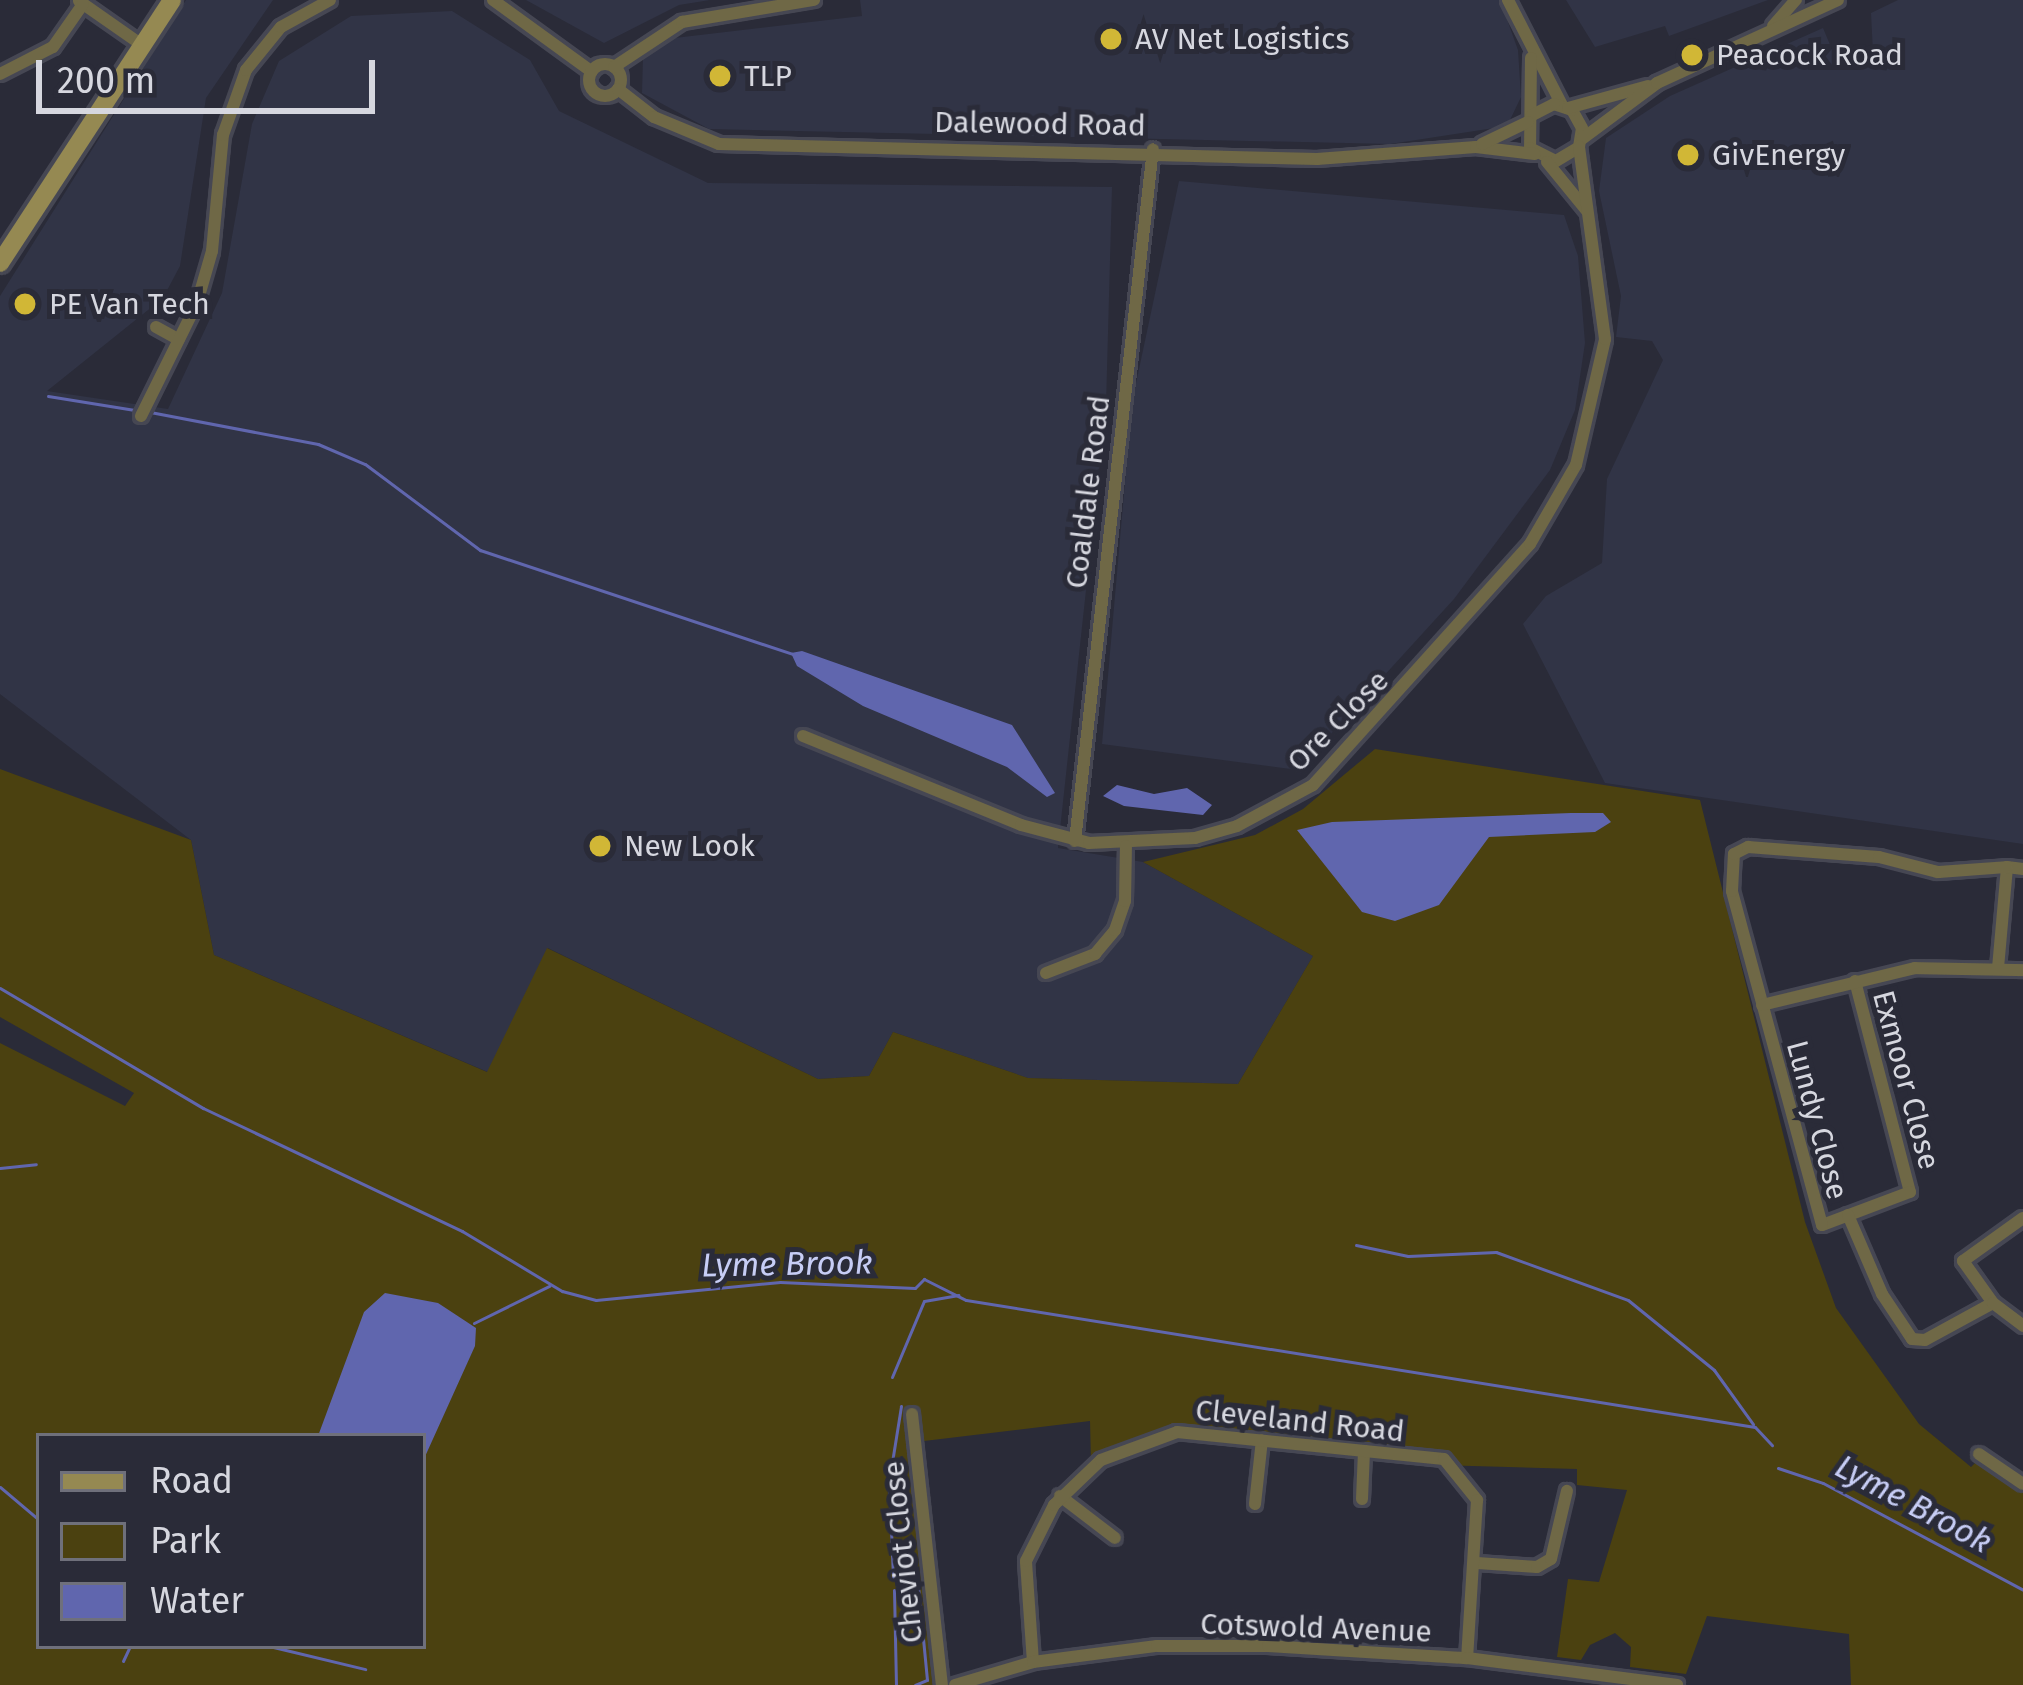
<!DOCTYPE html>
<style>
body{margin:0}
#map{position:relative;width:2023px;height:1685px;overflow:hidden;background:#2a2b38;font-family:"Fira Sans",sans-serif}
div>[style]{position:absolute}
[style*='--x']{left:calc(var(--x)*1px);top:calc(var(--y)*1px);width:calc(var(--w)*1px);rotate:calc(var(--a)*1deg)}
.built>*{inset:0;background:#313446}
.green>*{inset:0;background:#4b4110}
.water>*{inset:0;background:#6066ae}
.stream>*{height:3px;margin:-1.5px;padding:0 1.5px;transform-origin:1.5px;border-radius:1.5px;background:#6066ae}
.roads{filter:drop-shadow(3px 0 #464753) drop-shadow(-3px 0 #464753) drop-shadow(0 3px #464753) drop-shadow(0 -3px #464753)}
.street>*{height:12px;margin:-6px;padding:0 6px;transform-origin:6px;border-radius:6px;background:#6f6846}
.street>.ring{margin:-6px;padding:0;box-sizing:content-box;background:none;border:12px solid #6f6846;border-radius:50%}
.secondary>*{height:18px;margin:-9px;padding:0 9px;transform-origin:9px;border-radius:9px;background:#958952}
.dots>*{width:33px;height:33px;translate:-50% -50%;box-sizing:border-box;border:6px solid #2a2b38;border-radius:50%}
span{translate:-50% -50%;white-space:nowrap;text-align:center;line-height:1.15;-webkit-text-stroke:10px #2a2b38;paint-order:stroke}
.poi-label{font-size:30px;color:#d6d7df}
.left{translate:0 -50%;text-align:left}
.street-label{font-size:30px;color:#d6d7df}
.water-label{font-size:33px;color:#c7cdf5;font-style:italic}
.legend{position:absolute;left:36px;top:1433px;width:390px;height:216px;box-sizing:border-box;background:#2a2b38;border:3px solid #6f707b;margin:0;padding:15px 21px;list-style:none;font-size:36px;color:#d6d7df}
.legend li{display:flex;align-items:center;gap:24px;height:60px}
.legend b{width:60px;border:3px solid #6f707b}
.scale{position:absolute;left:36px;top:60px;width:339px;height:54px;box-sizing:border-box;border:6px solid #d6d7df;border-top:0;padding-left:15px;font-size:36px;line-height:42px;white-space:nowrap;color:#d6d7df;-webkit-text-stroke:9px #2a2b38;paint-order:stroke}
</style>
<div id="map">
<div class="built">
<i style="clip-path:polygon(186px 0,273px 0,206px 98px,180px 266px,163px 298px,47px 391px,168px 409px,222px 293px,252px 124px,279px 61px,351px 16px,452px 11px,530px 60px,559px 111px,708px 183px,1112px 187px,1106px 406px,1058px 848px,1143px 862px,1313px 956px,1238px 1084px,1028px 1078px,893px 1032px,869px 1076px,818px 1079px,548px 948px,488px 1072px,214px 955px,191px 840px,0 694px,0 296px)"></i>
<i style="clip-path:polygon(526px 0,710px 0,679px 5px,604px 43px)"></i>
<i style="clip-path:polygon(860px 0,1500px 0,1518px 50px,1521px 97px,1510px 120px,1494px 128px,1390px 144px,709px 129px,642px 93px,643px 57px,666px 39px,862px 16px)"></i>
<i style="clip-path:polygon(1566px 0,1768px 0,1669px 36px,1665px 26px,1595px 47px)"></i>
<i style="clip-path:polygon(1898px 0,2023px 0,2023px 844px,1605px 783px,1523px 624px,1546px 596px,1602px 563px,1607px 479px,1663px 360px,1652px 341px,1616px 337px,1621px 296px,1599px 191px,1606px 138px,1670px 96px,1823px 28px,1836px 59px,1873px 53px,1871px 13px)"></i>
<i style="clip-path:polygon(1179px 181px,1564px 215px,1578px 256px,1585px 343px,1575px 410px,1550px 470px,1454px 599px,1298px 770px,1102px 744px,1132px 402px)"></i>
</div>
<div class="green">
<i style="clip-path:polygon(evenodd,1375px 749px,1700px 800px,1805px 1222px,1836px 1308px,1919px 1424px,1971px 1467px,1978px 1460px,2023px 1488px,2023px 1685px,1851px 1685px,1849px 1634px,1707px 1616px,1686px 1674px,1630px 1667px,1631px 1647px,1615px 1633px,1590px 1645px,1581px 1660px,1557px 1657px,1568px 1579px,1599px 1582px,1627px 1490px,1577px 1485px,1577px 1469px,1437px 1465px,1186px 1438px,1091px 1463px,1090px 1421px,924px 1441px,939px 1580px,924px 1583px,933px 1685px,0 1685px,0 1043px,125px 1106px,134px 1093px,0 1017px,0 769px,191px 840px,214px 955px,487px 1072px,547px 948px,818px 1079px,869px 1076px,893px 1032px,1028px 1078px,1238px 1084px,1313px 956px,1143px 862px,1255px 835px,1303px 809px,1375px 749px,39px 1436px,423px 1436px,423px 1646px,39px 1646px,39px 1436px)"></i>
</div>
<div class="water">
<i style="clip-path:polygon(802px 651px,1012px 725px,1055px 793px,1047px 797px,1007px 767px,863px 706px,797px 666px,791px 653px)"></i>
<i style="clip-path:polygon(1117px 785px,1154px 794px,1187px 788px,1212px 805px,1203px 815px,1124px 806px,1103px 796px)"></i>
<i style="clip-path:polygon(1571px 813px,1603px 813px,1611px 822px,1595px 832px,1489px 837px,1439px 905px,1395px 921px,1362px 912px,1297px 830px,1332px 822px)"></i>
<i style="clip-path:polygon(385px 1293px,438px 1303px,476px 1328px,475px 1346px,423px 1461px,423px 1436px,318px 1436px,364px 1312px)"></i>
</div>
<div class="stream">
<i style="--x:48;--y:396;--w:94;--a:9.2"></i>
<i style="--x:150;--y:412;--w:171;--a:10.8"></i>
<i style="--x:318;--y:444;--w:51;--a:23.1"></i>
<i style="--x:365;--y:464;--w:144;--a:36.8"></i>
<i style="--x:480;--y:550;--w:330;--a:18.4"></i>
<i style="--x:0;--y:988;--w:236;--a:30.6"></i>
<i style="--x:203;--y:1108;--w:287;--a:25.4"></i>
<i style="--x:462;--y:1231;--w:117;--a:31"></i>
<i style="--x:562;--y:1291;--w:35;--a:15"></i>
<i style="--x:596;--y:1300;--w:185;--a:-5.6"></i>
<i style="--x:780;--y:1282;--w:135;--a:2.5"></i>
<i style="--x:915;--y:1288;--w:13;--a:-45"></i>
<i style="--x:924;--y:1279;--w:47;--a:26.6"></i>
<i style="--x:966;--y:1300;--w:799;--a:9.14"></i>
<i style="--x:1755;--y:1427;--w:25;--a:47"></i>
<i style="--x:0;--y:1168;--w:36;--a:-6"></i>
<i style="--x:1356;--y:1245;--w:53;--a:11.9"></i>
<i style="--x:1408;--y:1256;--w:88;--a:-2.6"></i>
<i style="--x:1496;--y:1252;--w:140;--a:20"></i>
<i style="--x:1628;--y:1300;--w:111;--a:39.1"></i>
<i style="--x:1714;--y:1370;--w:67;--a:54.2"></i>
<i style="--x:474;--y:1323;--w:84;--a:-26.3"></i>
<i style="--x:892;--y:1377;--w:82;--a:-67.2"></i>
<i style="--x:924;--y:1301;--w:35;--a:-10"></i>
<i style="--x:1778;--y:1468;--w:47;--a:18.4"></i>
<i style="--x:1823;--y:1483;--w:227;--a:28.1"></i>
<i style="--x:0;--y:1487;--w:51;--a:40.2"></i>
<i style="--x:893;--y:1577;--w:96;--a:-92.4"></i>
<i style="--x:889;--y:1481;--w:76;--a:-80.9"></i>
<i style="--x:894;--y:1590;--w:95;--a:88.8"></i>
<i style="--x:269;--y:1646;--w:99;--a:13.5"></i>
<i style="--x:123;--y:1661;--w:17;--a:-65"></i>
<i style="--x:915;--y:1685;--w:13;--a:-23"></i>
<i style="--x:927;--y:1680;--w:93;--a:-95.5"></i>
</div>
<div class="roads">
<div class="street">
<i style="--x:493;--y:0;--w:122;--a:36"></i>
<i style="--x:1508;--y:0;--w:118;--a:62.8"></i>
<i style="--x:79;--y:1;--w:77;--a:34.9"></i>
<i style="--x:1773;--y:26;--w:35;--a:-49"></i>
<i style="--x:1531;--y:58;--w:90;--a:90.6"></i>
<i style="--x:1530;--y:148;--w:29;--a:27"></i>
<i style="--x:1556;--y:161;--w:27;--a:-31"></i>
<i style="--x:1579;--y:147;--w:19;--a:-81"></i>
<i style="--x:1582;--y:128;--w:21;--a:-119"></i>
<i style="--x:1572;--y:110;--w:19;--a:-162"></i>
<i style="--x:1554;--y:104;--w:25;--a:153"></i>
<i class="ring" style="left:589px;top:64px;width:20px;height:20px"></i>
<i style="--x:614;--y:67;--w:82;--a:-33.5"></i>
<i style="--x:682;--y:22;--w:134;--a:-9.5"></i>
<i style="--x:0;--y:74;--w:59;--a:-27"></i>
<i style="--x:53;--y:47;--w:52;--a:-55.1"></i>
<i style="--x:618;--y:89;--w:46;--a:37.9"></i>
<i style="--x:654;--y:117;--w:70;--a:22.6"></i>
<i style="--x:719;--y:144;--w:598;--a:1.44"></i>
<i style="--x:1317;--y:159;--w:159;--a:-4.3"></i>
<i style="--x:1476;--y:147;--w:59;--a:6.8"></i>
<i style="--x:1568;--y:108;--w:83;--a:-15.4"></i>
<i style="--x:1582;--y:139;--w:94;--a:-36.7"></i>
<i style="--x:1657;--y:83;--w:199;--a:-24.6"></i>
<i style="--x:1482;--y:144;--w:51;--a:-25.6"></i>
<i style="--x:1547;--y:162;--w:63;--a:50.8"></i>
<i style="--x:156;--y:327;--w:26;--a:29"></i>
<i style="--x:141;--y:416;--w:126;--a:-63.6"></i>
<i style="--x:197;--y:303;--w:54;--a:-73.9"></i>
<i style="--x:212;--y:251;--w:117;--a:-84.6"></i>
<i style="--x:223;--y:135;--w:69;--a:-70.5"></i>
<i style="--x:246;--y:70;--w:55;--a:-50.9"></i>
<i style="--x:281;--y:27;--w:56;--a:-28.9"></i>
<i style="--x:803;--y:736;--w:235;--a:22.2"></i>
<i style="--x:1021;--y:825;--w:70;--a:14.8"></i>
<i style="--x:1089;--y:843;--w:106;--a:-2.7"></i>
<i style="--x:1195;--y:838;--w:44;--a:-15.9"></i>
<i style="--x:1237;--y:826;--w:86;--a:-28.3"></i>
<i style="--x:1313;--y:785;--w:324;--a:-48"></i>
<i style="--x:1530;--y:544;--w:91;--a:-59.8"></i>
<i style="--x:1576;--y:465;--w:129;--a:-77"></i>
<i style="--x:1605;--y:339;--w:194;--a:-97.7"></i>
<i style="--x:1075;--y:841;--w:696;--a:-83.57"></i>
<i style="--x:1998;--y:968;--w:101;--a:-84.9"></i>
<i style="--x:2007;--y:867;--w:16;--a:7"></i>
<i style="--x:1046;--y:973;--w:53;--a:-21.2"></i>
<i style="--x:1095;--y:954;--w:31;--a:-50"></i>
<i style="--x:1115;--y:930;--w:31;--a:-71"></i>
<i style="--x:1125;--y:901;--w:55;--a:-89"></i>
<i style="--x:1855;--y:981;--w:218;--a:75.4"></i>
<i style="--x:1910;--y:1192;--w:94;--a:159.4"></i>
<i style="--x:1822;--y:1225;--w:346;--a:-105.1"></i>
<i style="--x:1732;--y:891;--w:37;--a:-87"></i>
<i style="--x:1734;--y:854;--w:16;--a:-27"></i>
<i style="--x:1748;--y:847;--w:131;--a:4.4"></i>
<i style="--x:1879;--y:857;--w:61;--a:14.3"></i>
<i style="--x:1938;--y:872;--w:69;--a:-4.1"></i>
<i style="--x:1762;--y:1005;--w:157;--a:-13.6"></i>
<i style="--x:1915;--y:968;--w:108;--a:1.1"></i>
<i style="--x:1848;--y:1215;--w:86;--a:66.7"></i>
<i style="--x:1882;--y:1294;--w:54;--a:56.3"></i>
<i style="--x:1912;--y:1339;--w:13;--a:4"></i>
<i style="--x:1925;--y:1340;--w:77;--a:-28.6"></i>
<i style="--x:2023;--y:1218;--w:74;--a:144.4"></i>
<i style="--x:1963;--y:1261;--w:52;--a:54.5"></i>
<i style="--x:1993;--y:1303;--w:38;--a:37"></i>
<i style="--x:912;--y:1414;--w:273;--a:83.7"></i>
<i style="--x:1979;--y:1454;--w:53;--a:34.3"></i>
<i style="--x:1060;--y:1496;--w:69;--a:37.4"></i>
<i style="--x:1362;--y:1499;--w:48;--a:-87.6"></i>
<i style="--x:1255;--y:1504;--w:64;--a:-83.8"></i>
<i style="--x:1477;--y:1563;--w:60;--a:3.8"></i>
<i style="--x:1537;--y:1567;--w:16;--a:-30"></i>
<i style="--x:1551;--y:1559;--w:70;--a:-76.8"></i>
<i style="--x:1033;--y:1662;--w:101;--a:-94"></i>
<i style="--x:1026;--y:1561;--w:63;--a:-63.4"></i>
<i style="--x:1054;--y:1505;--w:65;--a:-43.8"></i>
<i style="--x:1101;--y:1460;--w:81;--a:-20.2"></i>
<i style="--x:1177;--y:1432;--w:268;--a:5.8"></i>
<i style="--x:1444;--y:1459;--w:53;--a:51.2"></i>
<i style="--x:1477;--y:1500;--w:158;--a:93.6"></i>
<i style="--x:955;--y:1685;--w:81;--a:-16.4"></i>
<i style="--x:1033;--y:1662;--w:125;--a:-7.4"></i>
<i style="--x:1157;--y:1646;--w:111;--a:0"></i>
<i style="--x:1268;--y:1646;--w:199;--a:3.5"></i>
<i style="--x:1467;--y:1658;--w:212;--a:7.3"></i>
</div>
<div class="secondary">
<i style="--x:0;--y:263;--w:314;--a:-56.8"></i>
</div>
</div>
<div class="dots">
<i style="left:1111px;top:39px;background:#d1b736"></i>
<i style="left:1692px;top:55px;background:#d1b736"></i>
<i style="left:720px;top:76px;background:#d1b736"></i>
<i style="left:1688px;top:155px;background:#d1b736"></i>
<i style="left:25px;top:304px;background:#d1b736"></i>
<i style="left:600px;top:846px;background:#d1b736"></i>
</div>
<div class="poi-label">
<span class="left" style="left:1135px;top:39px">AV Net Logistics</span>
<span class="left" style="left:1716px;top:55px">Peacock Road</span>
<span class="left" style="left:744px;top:76px">TLP</span>
<span class="left" style="left:1712px;top:155px">GivEnergy</span>
<span class="left" style="left:49px;top:304px">PE Van Tech</span>
<span class="left" style="left:624px;top:846px">New Look</span>
</div>
<div class="street-label">
<span style="left:1040px;top:124px;rotate:1deg">Dalewood Road</span>
<span style="left:1088px;top:492px;rotate:-83deg">Coaldale Road</span>
<span style="left:1338px;top:721px;rotate:-45deg">Ore Close</span>
<span style="left:1906px;top:1080px;rotate:75deg">Exmoor Close</span>
<span style="left:1817px;top:1120px;rotate:75deg">Lundy Close</span>
<span style="left:1300px;top:1421px;rotate:6deg">Cleveland Road</span>
<span style="left:903px;top:1552px;rotate:-96deg">Cheviot Close</span>
<span style="left:1316px;top:1628px;rotate:2deg">Cotswold Avenue</span>
</div>
<div class="water-label">
<span style="left:787px;top:1265px;rotate:-1deg">Lyme Brook</span>
<span style="left:1913px;top:1505px;rotate:28deg">Lyme Brook</span>
</div>
<ul class="legend">
<li><b style="height:15px;background:#958952"></b>Road</li>
<li><b style="height:33px;background:#4b4110"></b>Park</li>
<li><b style="height:33px;background:#6066ae"></b>Water</li>
</ul>
<div class="scale">200 m</div>
</div>
